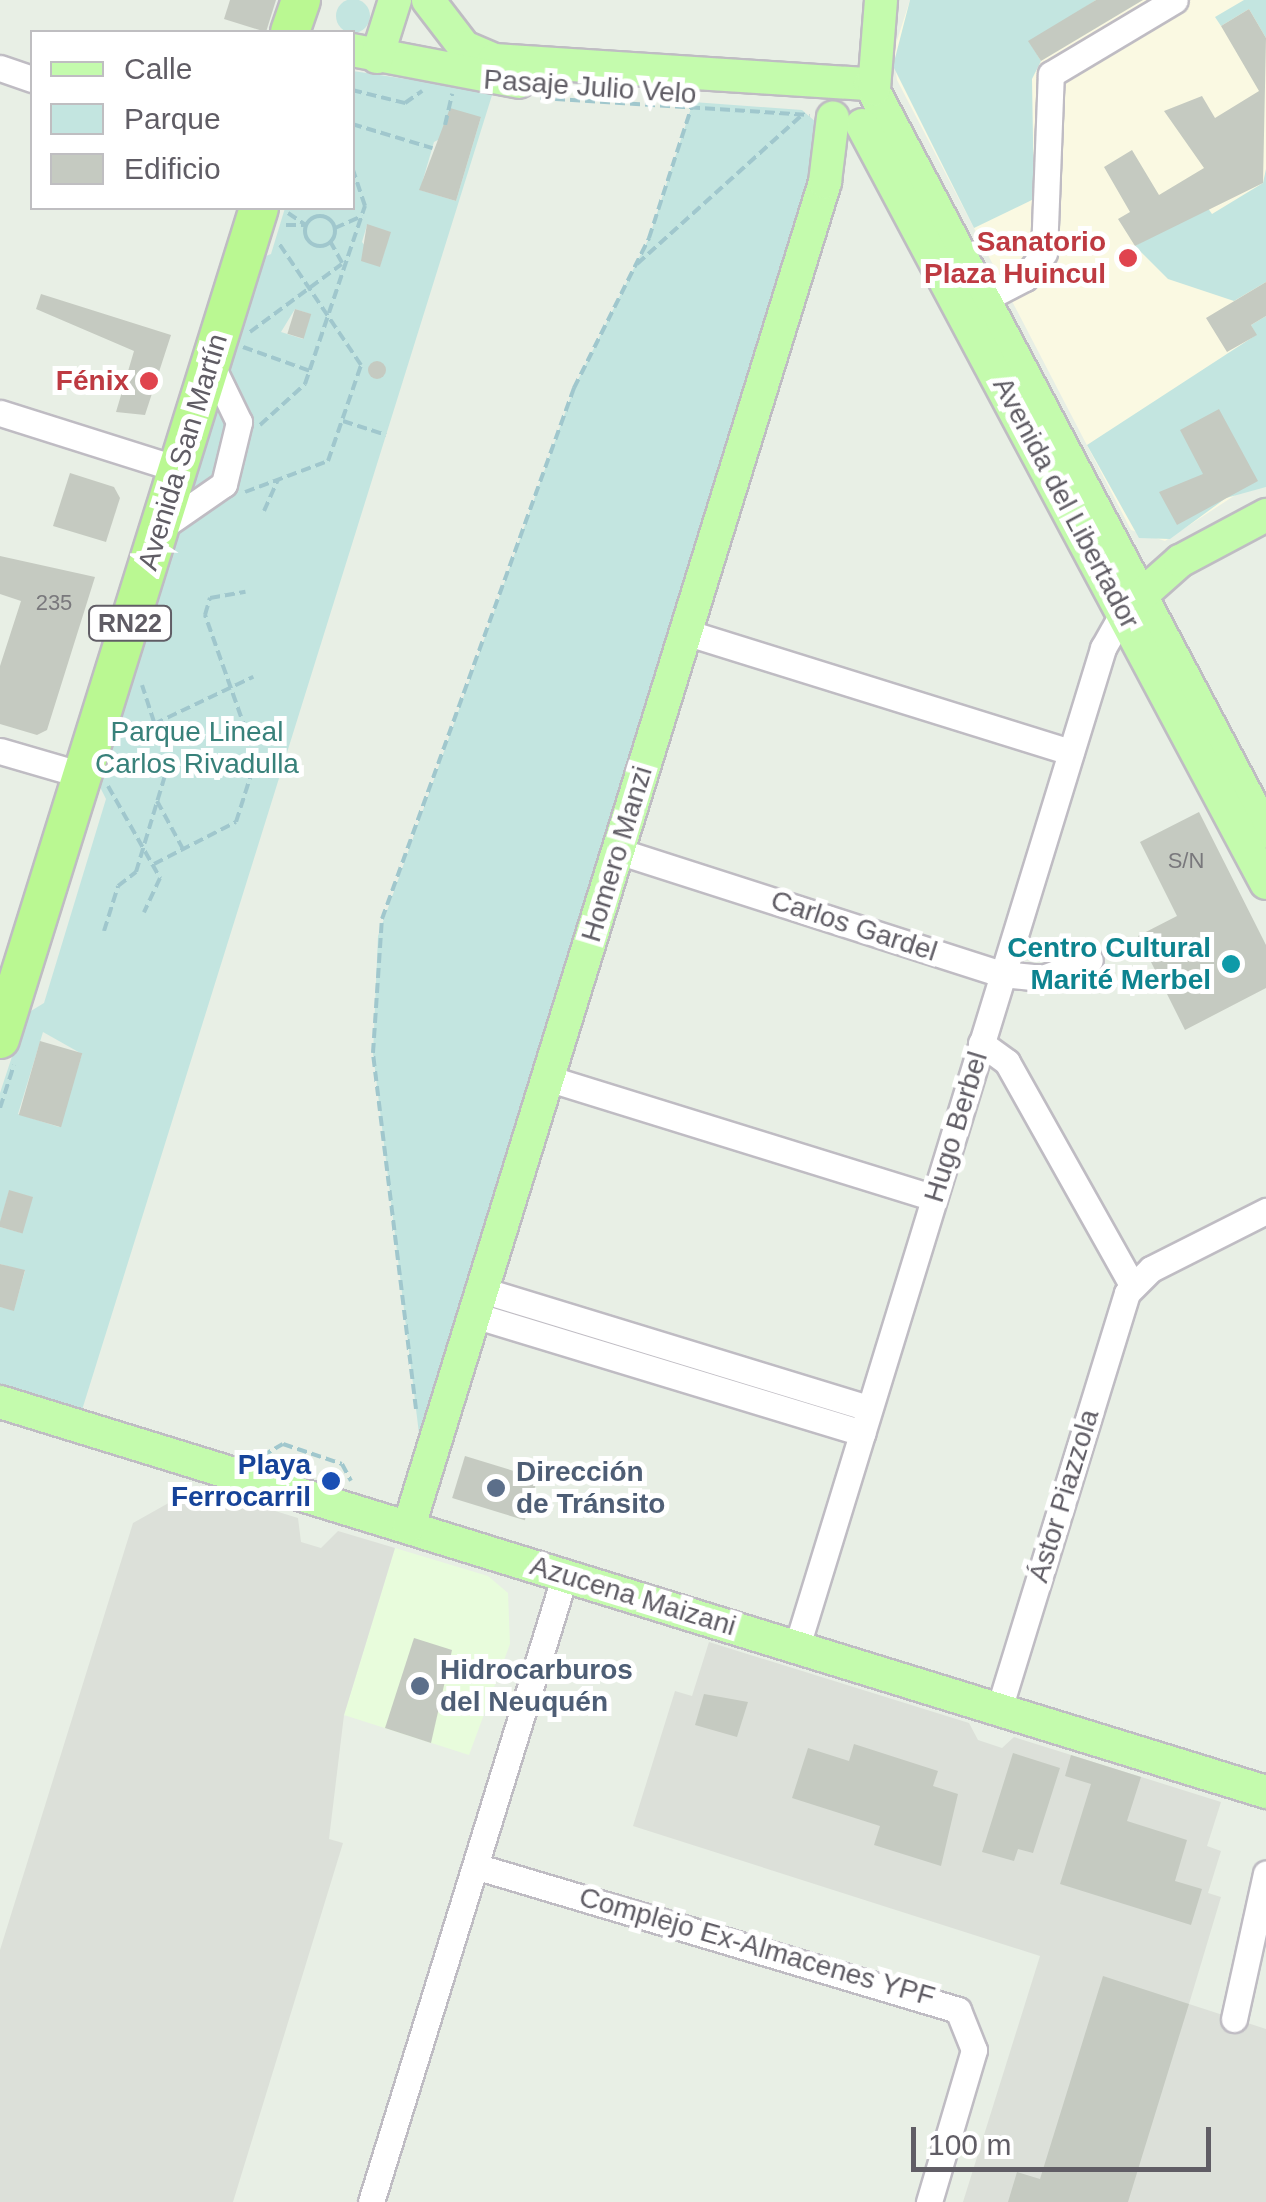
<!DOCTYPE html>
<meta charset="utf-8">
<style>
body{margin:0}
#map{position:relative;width:1266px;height:2202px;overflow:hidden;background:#e8efe5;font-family:Arial,sans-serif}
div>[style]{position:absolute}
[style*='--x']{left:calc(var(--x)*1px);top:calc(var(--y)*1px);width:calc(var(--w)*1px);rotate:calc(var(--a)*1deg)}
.commercial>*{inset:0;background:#e8fcdc}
.industrial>*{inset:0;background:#dce0d9}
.medical>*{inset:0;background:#faf9e2}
.green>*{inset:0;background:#c3e5e0}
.round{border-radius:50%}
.building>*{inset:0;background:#c5cac1;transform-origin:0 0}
.path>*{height:4px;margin-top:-2px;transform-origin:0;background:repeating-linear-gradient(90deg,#a0c7cd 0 10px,transparent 0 15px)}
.path>.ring{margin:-2px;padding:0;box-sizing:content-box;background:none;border:4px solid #a0c7cd;border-radius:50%}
.roads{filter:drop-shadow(2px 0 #bfbcc3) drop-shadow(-2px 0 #bfbcc3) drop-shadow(0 2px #bfbcc3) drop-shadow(0 -2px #bfbcc3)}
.minor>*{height:25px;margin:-12.5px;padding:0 12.5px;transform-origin:12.5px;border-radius:12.5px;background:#fff}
.major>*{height:32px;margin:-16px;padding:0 16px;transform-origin:16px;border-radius:16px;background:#c4fbad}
.highway>*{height:38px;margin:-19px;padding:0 19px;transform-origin:19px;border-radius:19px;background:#baf892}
.dots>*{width:28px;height:28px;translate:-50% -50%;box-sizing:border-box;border:5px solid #fff;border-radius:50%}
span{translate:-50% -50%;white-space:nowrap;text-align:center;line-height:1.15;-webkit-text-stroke:10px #fff;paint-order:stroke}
.number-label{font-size:22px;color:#79787c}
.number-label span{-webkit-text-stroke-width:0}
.shield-label span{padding:2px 8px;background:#fff;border:2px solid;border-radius:8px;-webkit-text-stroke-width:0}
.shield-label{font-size:25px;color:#605d65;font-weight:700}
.street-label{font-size:28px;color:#605d65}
.health-label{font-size:28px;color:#be3a42;font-weight:700}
.right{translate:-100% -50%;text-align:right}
.park-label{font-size:28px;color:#38817a}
.culture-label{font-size:28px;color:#0d838f;font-weight:700}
.transit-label{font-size:28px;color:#164399;font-weight:700}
.service-label{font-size:28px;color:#4e5e75;font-weight:700}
.left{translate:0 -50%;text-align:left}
.legend{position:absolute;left:30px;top:30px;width:325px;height:180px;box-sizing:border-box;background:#fff;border:2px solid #bfbec1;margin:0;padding:12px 18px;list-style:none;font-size:30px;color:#605d65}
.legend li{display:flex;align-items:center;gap:20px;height:50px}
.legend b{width:50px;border:2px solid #bfbec1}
.scale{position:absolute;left:911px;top:2127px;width:300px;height:45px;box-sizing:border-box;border:5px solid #605d65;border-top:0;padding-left:12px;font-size:30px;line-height:35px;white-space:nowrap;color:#605d65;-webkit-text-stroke:8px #fff;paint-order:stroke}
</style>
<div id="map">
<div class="commercial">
<i style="clip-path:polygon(395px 1548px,488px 1576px,508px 1593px,510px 1644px,469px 1755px,344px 1715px)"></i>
</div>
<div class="industrial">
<i style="clip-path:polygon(197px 1487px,298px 1518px,301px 1542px,321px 1548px,338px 1531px,395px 1548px,344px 1715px,329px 1839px,343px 1843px,233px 2202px,0 2202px,0 1950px,133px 1523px)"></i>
<i style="clip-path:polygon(709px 1642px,969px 1723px,978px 1740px,1002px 1748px,1014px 1737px,1221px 1802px,1207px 1846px,1221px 1851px,1208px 1893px,1221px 1897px,1189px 2004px,1266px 2029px,1266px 2202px,963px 2202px,1040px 1956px,633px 1826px,675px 1691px,692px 1696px)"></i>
</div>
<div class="medical">
<i style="clip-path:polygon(910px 0,1266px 0,1266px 487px,1243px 490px,1165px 541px,1131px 530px,897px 80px,893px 53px)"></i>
</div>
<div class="green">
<i class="round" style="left:336px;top:-1px;width:34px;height:34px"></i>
<i style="clip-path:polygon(910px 0,1096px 0,1084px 8px,1096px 28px,1029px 41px,1041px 61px,1032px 79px,1034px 199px,974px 228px,893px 66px)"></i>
<i style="clip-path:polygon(1244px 0,1266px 0,1266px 38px,1249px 9px,1221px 26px,1215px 17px)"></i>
<i style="clip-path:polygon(evenodd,353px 71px,493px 92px,82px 1410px,0 1385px,0 1307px,14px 1310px,25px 1271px,0 1264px,0 1227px,22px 1233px,32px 1197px,9px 1191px,0 1223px,0 1093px,26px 1014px,44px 1003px,106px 799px,96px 779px,176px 528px,228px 494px,226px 372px,256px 260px,271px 254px,285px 208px,352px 208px,353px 71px,481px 117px,456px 201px,420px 190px,434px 142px,481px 117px,353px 71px,367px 225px,390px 232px,380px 266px,362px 242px,367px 225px,353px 71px,295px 309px,310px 314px,303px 339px,281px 332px,295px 309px,353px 71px,43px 1032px,82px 1054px,59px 1127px,18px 1114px,43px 1032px)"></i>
<i style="clip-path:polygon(693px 102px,802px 110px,825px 130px,420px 1442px,373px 1053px,378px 936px,574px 388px,649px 238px)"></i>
<i style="clip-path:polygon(1266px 169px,1266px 282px,1234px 301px,1168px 279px,1135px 246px,1205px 204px,1212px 214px,1263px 183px)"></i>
<i style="clip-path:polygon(1266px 316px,1266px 487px,1226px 498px,1170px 539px,1139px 538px,1087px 445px,1256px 335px,1251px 325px)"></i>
<i style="clip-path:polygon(214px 398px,228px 423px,208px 489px,182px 501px)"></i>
</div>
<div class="building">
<i style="clip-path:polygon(230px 0,276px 0,266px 32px,224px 19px)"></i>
<i style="clip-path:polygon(1096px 0,1143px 0,1041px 61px,1028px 41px)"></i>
<i style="clip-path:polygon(1249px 9px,1266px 38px,1263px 183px,1135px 246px,1118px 219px,1130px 212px,1104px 167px,1132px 150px,1159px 195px,1204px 168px,1164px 111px,1202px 96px,1215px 118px,1259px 91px,1221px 26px)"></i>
<i style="clip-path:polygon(450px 108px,481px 117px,456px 201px,419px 190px)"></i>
<i style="clip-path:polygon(367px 224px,391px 232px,380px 267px,361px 261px)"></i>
<i style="clip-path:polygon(1266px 282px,1266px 316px,1251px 325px,1257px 335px,1227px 352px,1206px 318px)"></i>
<i style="clip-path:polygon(41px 294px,171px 335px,145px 415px,116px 412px,134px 351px,36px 309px)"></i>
<i style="left:295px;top:309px;width:17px;height:26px;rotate:17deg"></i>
<i class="round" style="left:368px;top:361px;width:18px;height:18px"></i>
<i style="clip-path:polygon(1219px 409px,1258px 481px,1177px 525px,1159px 492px,1203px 474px,1180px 430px)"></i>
<i style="clip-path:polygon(70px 473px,114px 487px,120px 498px,106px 542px,53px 526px)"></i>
<i style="clip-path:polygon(0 556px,95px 577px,47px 730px,37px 735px,0 724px,0 666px,21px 601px,0 594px)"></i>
<i style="clip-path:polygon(1199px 812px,1266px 945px,1266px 988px,1185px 1030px,1138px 936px,1177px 916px,1140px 842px)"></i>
<i style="left:40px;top:1041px;width:44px;height:77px;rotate:16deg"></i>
<i style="left:9px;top:1190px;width:25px;height:38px;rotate:16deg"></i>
<i style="clip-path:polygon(0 1264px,25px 1270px,14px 1311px,0 1307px)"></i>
<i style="left:465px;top:1456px;width:76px;height:44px;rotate:17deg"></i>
<i style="clip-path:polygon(414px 1638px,452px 1650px,431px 1743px,385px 1728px)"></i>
<i style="clip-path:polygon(704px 1694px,748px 1702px,737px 1737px,695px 1725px)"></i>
<i style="clip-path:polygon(854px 1744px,938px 1771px,933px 1786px,958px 1794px,941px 1866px,874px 1845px,880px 1826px,792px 1798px,808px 1748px,849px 1761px)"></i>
<i style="clip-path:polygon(1013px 1753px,1060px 1768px,1033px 1853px,1018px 1849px,1014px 1861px,982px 1852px)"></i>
<i style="clip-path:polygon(1071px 1755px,1141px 1777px,1127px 1821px,1187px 1840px,1175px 1881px,1202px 1889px,1191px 1925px,1060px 1884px,1091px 1784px,1065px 1776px)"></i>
<i style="clip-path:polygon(1103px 1976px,1189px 2004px,1128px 2202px,1008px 2202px,1017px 2172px,1040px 2179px)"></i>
</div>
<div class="path">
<i style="--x:352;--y:90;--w:55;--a:13.8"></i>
<i style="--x:405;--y:103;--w:21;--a:-35"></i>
<i style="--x:540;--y:98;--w:270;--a:3.6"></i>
<i style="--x:352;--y:124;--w:84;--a:16.7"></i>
<i style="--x:445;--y:125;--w:32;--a:-77"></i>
<i style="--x:288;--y:213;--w:22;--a:34"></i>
<i class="ring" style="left:305px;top:216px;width:26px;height:26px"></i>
<i style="--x:286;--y:225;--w:20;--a:0"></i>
<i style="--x:335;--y:228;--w:30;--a:-24"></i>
<i style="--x:330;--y:241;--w:25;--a:61"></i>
<i style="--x:637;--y:264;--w:225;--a:-42.1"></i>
<i style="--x:250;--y:332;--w:114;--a:-36.5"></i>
<i style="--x:243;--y:347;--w:71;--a:19.7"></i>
<i style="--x:343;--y:421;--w:45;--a:18"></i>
<i style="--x:260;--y:425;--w:61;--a:-42.3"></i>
<i style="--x:305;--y:384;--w:188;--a:-71.4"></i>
<i style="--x:365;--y:206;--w:41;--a:-108.4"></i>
<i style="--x:245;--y:492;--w:89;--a:-20.5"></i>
<i style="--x:328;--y:461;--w:102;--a:-71"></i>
<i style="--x:361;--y:365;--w:148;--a:-124"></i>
<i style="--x:264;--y:511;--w:34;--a:-66"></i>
<i style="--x:154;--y:724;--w:110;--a:-25.4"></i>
<i style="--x:108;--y:786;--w:106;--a:60.5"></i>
<i style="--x:160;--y:878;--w:38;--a:115"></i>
<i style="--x:157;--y:801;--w:55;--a:61.6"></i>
<i style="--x:154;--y:864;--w:92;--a:-27.1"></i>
<i style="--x:236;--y:822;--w:66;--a:-72.4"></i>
<i style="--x:256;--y:759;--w:153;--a:-109.5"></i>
<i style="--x:205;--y:615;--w:18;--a:-74"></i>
<i style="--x:210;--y:598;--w:36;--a:-10"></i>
<i style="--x:104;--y:931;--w:47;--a:-72.7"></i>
<i style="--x:118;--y:886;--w:23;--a:-38"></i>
<i style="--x:136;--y:872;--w:112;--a:-73.3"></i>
<i style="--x:168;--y:765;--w:84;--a:-108"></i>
<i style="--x:0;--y:1108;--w:45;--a:-72"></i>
<i style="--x:416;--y:1409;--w:359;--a:-96.9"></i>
<i style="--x:373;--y:1053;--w:134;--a:-86.2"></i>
<i style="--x:382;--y:919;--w:565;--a:-70.12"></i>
<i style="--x:574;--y:388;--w:168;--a:-63.4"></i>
<i style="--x:649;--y:238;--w:139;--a:-72"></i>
<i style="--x:262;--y:1456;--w:24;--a:-30"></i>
<i style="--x:283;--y:1444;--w:62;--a:18.7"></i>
<i style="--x:342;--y:1464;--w:19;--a:62"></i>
</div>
<div class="roads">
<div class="minor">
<i style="--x:0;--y:68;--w:34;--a:19"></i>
<i style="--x:969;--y:307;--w:63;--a:-27.4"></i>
<i style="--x:1025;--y:278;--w:31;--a:-53"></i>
<i style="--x:1044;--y:253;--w:179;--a:-87.8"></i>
<i style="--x:1051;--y:74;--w:144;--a:-30.8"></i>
<i style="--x:0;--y:413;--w:187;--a:17.5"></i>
<i style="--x:159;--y:529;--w:79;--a:-34.7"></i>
<i style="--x:224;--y:484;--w:64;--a:-76.4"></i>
<i style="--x:239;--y:422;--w:64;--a:-115.8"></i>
<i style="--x:685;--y:632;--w:404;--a:17.3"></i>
<i style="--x:0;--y:751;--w:85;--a:16.3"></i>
<i style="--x:618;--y:851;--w:403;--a:17.8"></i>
<i style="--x:1002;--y:974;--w:41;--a:5.6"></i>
<i style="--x:1043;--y:978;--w:50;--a:-21"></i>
<i style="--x:981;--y:1043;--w:32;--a:36"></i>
<i style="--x:1007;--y:1062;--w:256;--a:60.7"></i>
<i style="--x:547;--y:1078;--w:405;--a:17.2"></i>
<i style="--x:482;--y:1290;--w:405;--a:17"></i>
<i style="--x:474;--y:1315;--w:406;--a:16.9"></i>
<i style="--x:797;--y:1646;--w:1044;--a:-72.95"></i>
<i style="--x:1103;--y:648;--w:43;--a:-60.4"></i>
<i style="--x:999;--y:1709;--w:435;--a:-72.9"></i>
<i style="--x:1127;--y:1293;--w:34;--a:-45"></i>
<i style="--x:1151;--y:1269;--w:129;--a:-26.8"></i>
<i style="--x:475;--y:1866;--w:504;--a:16.6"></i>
<i style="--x:958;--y:2010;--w:43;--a:68.2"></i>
<i style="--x:974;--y:2050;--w:159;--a:106.5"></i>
<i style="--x:1234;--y:2019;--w:149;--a:-77.6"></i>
<i style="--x:371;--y:2202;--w:656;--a:-72.81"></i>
</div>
<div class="major">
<i style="--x:428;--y:0;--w:59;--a:52.5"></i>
<i style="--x:464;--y:47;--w:33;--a:23"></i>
<i style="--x:494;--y:60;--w:377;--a:3.7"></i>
<i style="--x:870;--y:84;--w:846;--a:62.1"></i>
<i style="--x:352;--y:50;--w:170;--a:10.8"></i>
<i style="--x:377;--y:57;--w:60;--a:-72.5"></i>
<i style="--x:874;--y:89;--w:89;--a:-85.5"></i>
<i style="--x:862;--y:125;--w:859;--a:61.94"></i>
<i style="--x:1127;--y:608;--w:71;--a:-41.6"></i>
<i style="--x:1180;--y:561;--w:98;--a:-28.1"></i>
<i style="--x:0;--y:1402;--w:1325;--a:17.12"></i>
<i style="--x:409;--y:1526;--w:1407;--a:-72.8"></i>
<i style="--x:825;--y:182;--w:65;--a:-83"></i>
</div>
<div class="highway">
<i style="--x:290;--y:32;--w:34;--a:-71"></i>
<i style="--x:0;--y:1039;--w:870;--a:-72.69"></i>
</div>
</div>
<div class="dots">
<i style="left:1128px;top:258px;background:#e0444e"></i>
<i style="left:149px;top:381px;background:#e0444e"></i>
<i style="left:1231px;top:964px;background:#0f9aa8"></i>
<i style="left:331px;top:1481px;background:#1a4fb4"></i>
<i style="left:496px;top:1488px;background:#5c6f8a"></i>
<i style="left:420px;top:1686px;background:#5c6f8a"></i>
</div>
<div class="number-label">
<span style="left:54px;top:603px">235</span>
<span style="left:1186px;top:861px">S/N</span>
</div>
<div class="shield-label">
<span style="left:130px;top:623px">RN22</span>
</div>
<div class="street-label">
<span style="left:590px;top:87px;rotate:4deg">Pasaje Julio Velo</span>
<span style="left:183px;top:452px;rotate:-73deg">Avenida San Martín</span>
<span style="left:1066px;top:503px;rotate:62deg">Avenida del Libertador</span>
<span style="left:617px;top:854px;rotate:-73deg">Homero Manzi</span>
<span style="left:854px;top:926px;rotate:18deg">Carlos Gardel</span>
<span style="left:956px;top:1127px;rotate:-73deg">Hugo Berbel</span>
<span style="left:1064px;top:1496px;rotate:-73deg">Ástor Piazzola</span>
<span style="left:633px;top:1596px;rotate:17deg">Azucena Maizani</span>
<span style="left:757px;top:1947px;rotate:16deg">Complejo Ex-Almacenes YPF</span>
</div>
<div class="health-label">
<span class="right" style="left:1106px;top:258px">Sanatorio<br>Plaza Huincul</span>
<span class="right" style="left:129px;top:381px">Fénix</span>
</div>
<div class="park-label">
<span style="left:197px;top:748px">Parque Lineal<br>Carlos Rivadulla</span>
</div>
<div class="culture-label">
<span class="right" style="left:1211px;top:964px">Centro Cultural<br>Marité Merbel</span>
</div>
<div class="transit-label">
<span class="right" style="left:311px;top:1481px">Playa<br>Ferrocarril</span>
</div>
<div class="service-label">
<span class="left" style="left:516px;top:1488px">Dirección<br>de Tránsito</span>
<span class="left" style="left:440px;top:1686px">Hidrocarburos<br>del Neuquén</span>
</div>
<ul class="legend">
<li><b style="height:12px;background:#c4fbad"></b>Calle</li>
<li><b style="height:28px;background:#c3e5e0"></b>Parque</li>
<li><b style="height:28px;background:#c5cac1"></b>Edificio</li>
</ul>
<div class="scale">100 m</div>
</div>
